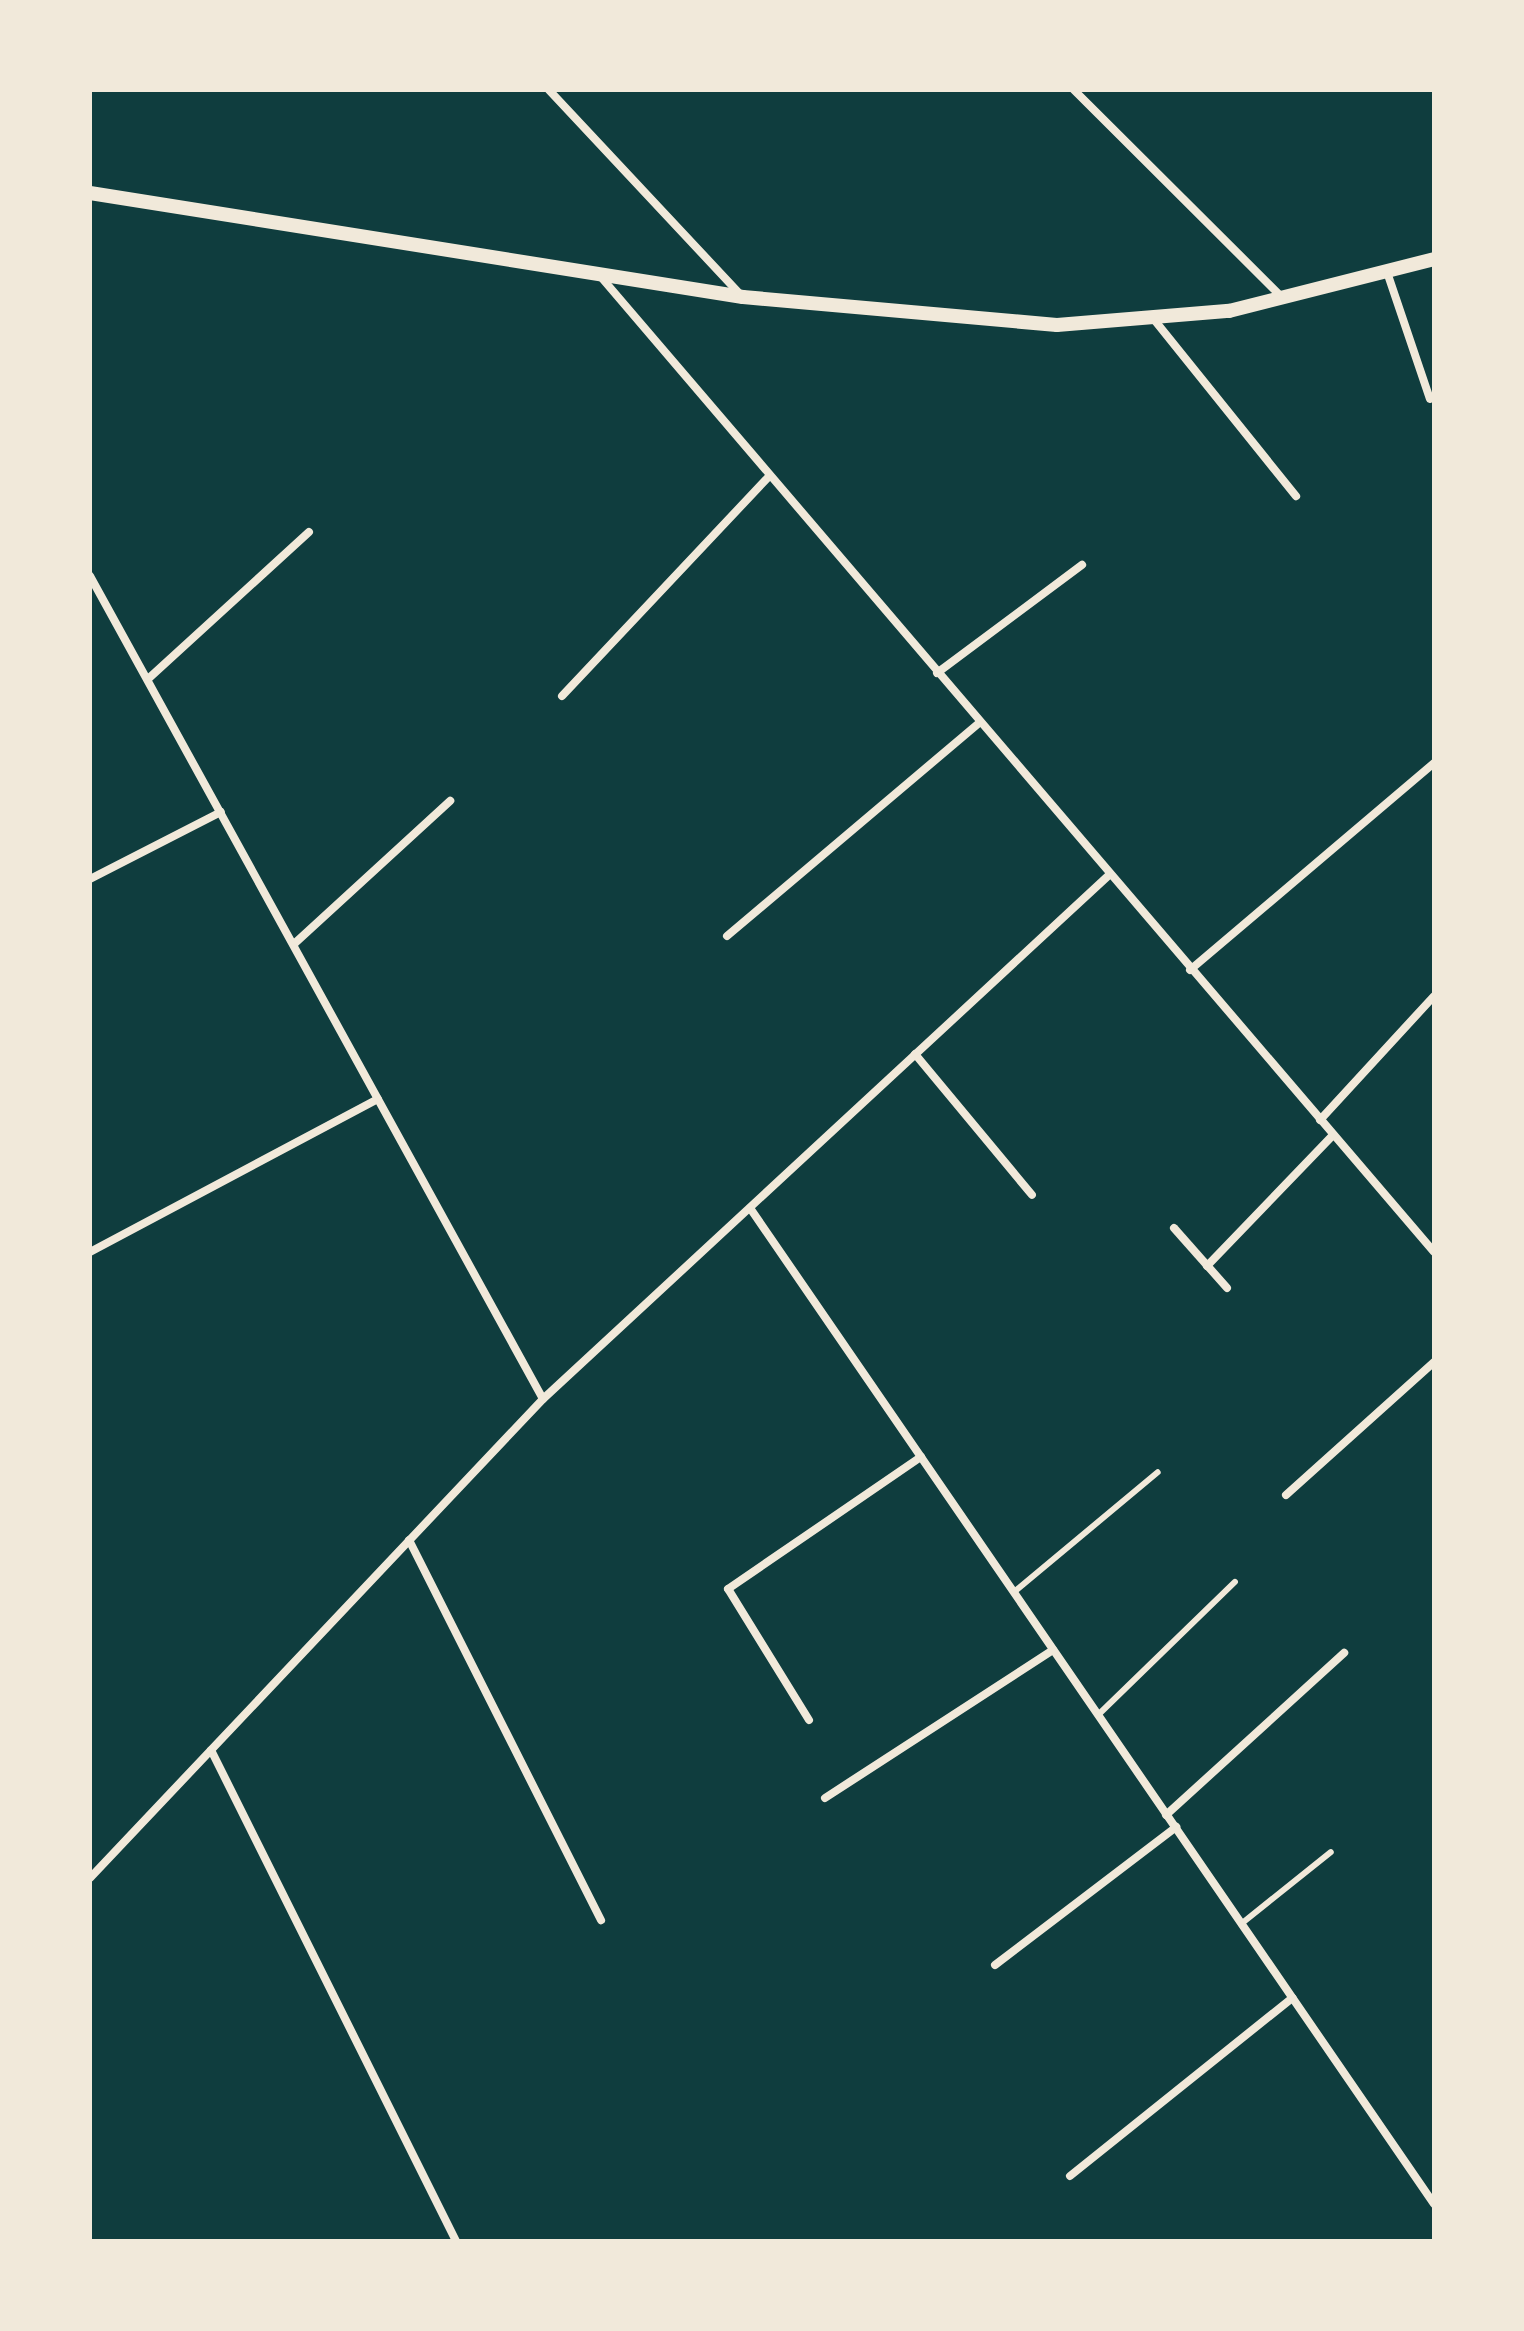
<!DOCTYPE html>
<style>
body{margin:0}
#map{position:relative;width:1524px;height:2331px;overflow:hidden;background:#0f3d3e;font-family:"Source Sans 3",sans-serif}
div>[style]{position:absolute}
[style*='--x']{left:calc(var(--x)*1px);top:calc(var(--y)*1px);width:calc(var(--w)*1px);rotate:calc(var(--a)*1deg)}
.service>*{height:6px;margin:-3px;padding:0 3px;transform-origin:3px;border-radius:3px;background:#f1e9da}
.minor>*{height:8px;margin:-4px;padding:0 4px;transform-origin:4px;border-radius:4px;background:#f1e9da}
.tertiary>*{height:14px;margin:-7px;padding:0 7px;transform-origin:7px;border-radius:7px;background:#f1e9da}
span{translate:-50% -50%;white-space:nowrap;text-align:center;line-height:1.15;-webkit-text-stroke:8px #f1e9da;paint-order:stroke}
.frame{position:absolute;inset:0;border:92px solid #f1e9da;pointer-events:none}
</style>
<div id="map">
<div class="service">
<i style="--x:1014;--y:1592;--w:187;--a:-39.8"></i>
<i style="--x:1098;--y:1715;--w:191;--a:-44.2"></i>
<i style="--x:1241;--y:1924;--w:115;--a:-38.7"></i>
</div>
<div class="minor">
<i style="--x:549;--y:90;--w:279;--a:46.9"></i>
<i style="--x:1074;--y:90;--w:295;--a:44.9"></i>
<i style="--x:1387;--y:272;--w:134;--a:71.3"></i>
<i style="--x:601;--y:277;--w:1282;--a:49.49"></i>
<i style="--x:1152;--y:317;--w:230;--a:51.2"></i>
<i style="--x:90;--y:576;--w:939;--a:61.17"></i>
<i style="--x:937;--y:673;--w:181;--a:-36.7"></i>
<i style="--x:148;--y:679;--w:218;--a:-42.4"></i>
<i style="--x:562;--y:696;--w:302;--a:-46.7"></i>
<i style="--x:90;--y:879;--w:147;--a:-27.1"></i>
<i style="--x:727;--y:936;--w:330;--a:-40.2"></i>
<i style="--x:294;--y:944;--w:212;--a:-42.5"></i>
<i style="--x:1190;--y:970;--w:320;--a:-40.3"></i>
<i style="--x:915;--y:1054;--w:183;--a:50.3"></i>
<i style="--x:1320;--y:1120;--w:168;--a:-47.4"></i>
<i style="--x:750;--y:1208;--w:1208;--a:55.52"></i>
<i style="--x:1174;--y:1228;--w:80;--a:48.5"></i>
<i style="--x:90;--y:1252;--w:326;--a:-28"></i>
<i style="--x:1207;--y:1266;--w:182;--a:-46.1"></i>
<i style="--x:1286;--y:1495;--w:199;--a:-41.9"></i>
<i style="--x:409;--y:1540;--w:426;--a:63.2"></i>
<i style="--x:809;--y:1720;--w:154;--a:-121.7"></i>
<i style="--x:728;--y:1589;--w:234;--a:-34.4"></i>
<i style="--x:211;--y:1750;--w:549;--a:63.48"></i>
<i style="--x:825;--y:1798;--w:272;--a:-33"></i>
<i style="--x:1166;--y:1815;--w:241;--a:-42.3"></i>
<i style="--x:90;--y:1878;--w:659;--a:-46.6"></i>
<i style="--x:543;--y:1399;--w:771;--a:-42.79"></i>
<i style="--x:995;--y:1965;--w:228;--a:-37.3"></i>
<i style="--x:1070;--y:2176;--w:285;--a:-38.7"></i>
</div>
<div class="tertiary">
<i style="--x:90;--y:193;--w:661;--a:9.05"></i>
<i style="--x:743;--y:297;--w:315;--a:5.1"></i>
<i style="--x:1057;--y:325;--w:173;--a:-4.7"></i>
<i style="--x:1229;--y:311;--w:211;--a:-14.2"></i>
</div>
<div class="frame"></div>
</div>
